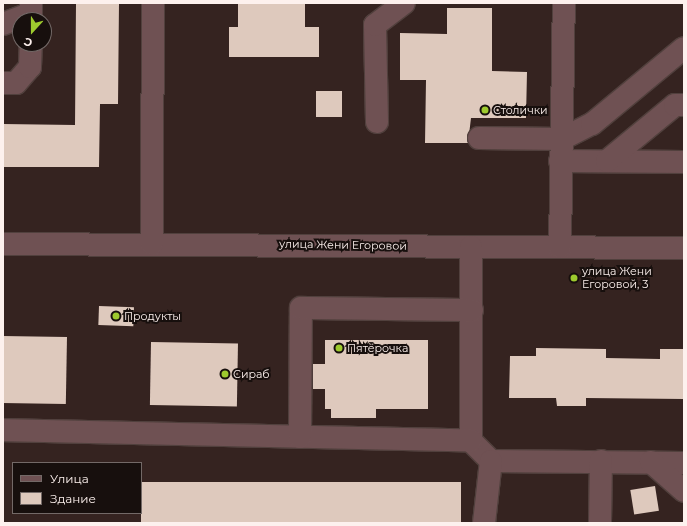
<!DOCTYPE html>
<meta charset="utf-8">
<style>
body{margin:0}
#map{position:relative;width:687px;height:526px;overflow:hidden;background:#352320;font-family:Montserrat,sans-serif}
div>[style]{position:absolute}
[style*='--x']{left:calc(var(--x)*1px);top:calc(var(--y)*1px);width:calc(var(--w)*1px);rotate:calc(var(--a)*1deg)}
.building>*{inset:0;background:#dec9bd;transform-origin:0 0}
.roads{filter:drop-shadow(1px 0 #51403d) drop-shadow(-1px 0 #51403d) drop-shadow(0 1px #51403d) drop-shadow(0 -1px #51403d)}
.minor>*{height:22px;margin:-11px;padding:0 11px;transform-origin:11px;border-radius:11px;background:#6f5153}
.dots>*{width:11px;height:11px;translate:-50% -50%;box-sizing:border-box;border:2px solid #170f0d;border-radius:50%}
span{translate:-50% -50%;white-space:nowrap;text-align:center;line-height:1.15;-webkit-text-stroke:4px #170f0d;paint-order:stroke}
.poi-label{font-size:11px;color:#fdf1ee}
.left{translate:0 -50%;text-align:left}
.street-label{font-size:11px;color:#fdf1ee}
.frame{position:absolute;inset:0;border:4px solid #fdf1ee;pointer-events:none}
.legend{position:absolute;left:12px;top:462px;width:130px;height:52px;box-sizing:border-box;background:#170f0d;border:1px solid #736967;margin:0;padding:5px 7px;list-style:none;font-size:12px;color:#fdf1ee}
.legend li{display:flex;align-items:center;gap:8px;height:20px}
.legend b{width:20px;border:1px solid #736967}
.north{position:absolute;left:12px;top:12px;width:40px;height:40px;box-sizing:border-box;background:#170f0d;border:1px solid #736967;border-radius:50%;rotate:201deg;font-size:11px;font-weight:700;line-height:16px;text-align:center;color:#fdf1ee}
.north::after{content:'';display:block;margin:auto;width:14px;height:18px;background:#9eca2e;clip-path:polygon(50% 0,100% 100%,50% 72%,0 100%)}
</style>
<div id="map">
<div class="building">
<i style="clip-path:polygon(76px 3px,119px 3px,118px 104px,100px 104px,99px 167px,3px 167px,3px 124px,75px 125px)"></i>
<i style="clip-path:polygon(238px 3px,305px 3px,305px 27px,319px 27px,319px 57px,229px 57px,229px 27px,238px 27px)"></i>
<i style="clip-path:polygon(447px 8px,492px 8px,492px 71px,527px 72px,526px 118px,471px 118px,468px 143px,425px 143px,426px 80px,400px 80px,400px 33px,447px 34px)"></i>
<i style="left:316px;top:91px;width:26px;height:26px"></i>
<i style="left:99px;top:306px;width:35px;height:19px;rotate:2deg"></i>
<i style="left:3px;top:336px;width:64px;height:67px;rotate:1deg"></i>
<i style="clip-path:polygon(325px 340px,428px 340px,428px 409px,376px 409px,376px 418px,331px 418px,331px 409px,325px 409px,325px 389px,313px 389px,313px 364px,325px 364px)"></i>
<i style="left:151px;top:342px;width:87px;height:63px;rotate:1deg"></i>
<i style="clip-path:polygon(536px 348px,606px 349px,606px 358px,660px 359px,660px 349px,684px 349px,684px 399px,586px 398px,586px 406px,557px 406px,556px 398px,509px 398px,510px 356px,536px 356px)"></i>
<i style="left:141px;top:482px;width:320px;height:41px"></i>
<i style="left:655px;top:486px;width:25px;height:25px;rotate:81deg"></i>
</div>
<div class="roads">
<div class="minor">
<i style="--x:3;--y:24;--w:30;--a:-21"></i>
<i style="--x:31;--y:13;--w:10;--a:-90"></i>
<i style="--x:3;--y:83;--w:13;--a:0"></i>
<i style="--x:16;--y:83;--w:21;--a:-49"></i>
<i style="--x:30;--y:67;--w:23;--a:-88"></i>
<i style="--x:377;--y:122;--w:97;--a:-91.2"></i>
<i style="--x:375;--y:25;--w:36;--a:-37"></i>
<i style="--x:479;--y:138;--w:83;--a:0.7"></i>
<i style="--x:562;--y:139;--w:34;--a:-27"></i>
<i style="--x:592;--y:124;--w:119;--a:-39.6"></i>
<i style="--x:560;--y:161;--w:124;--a:0.5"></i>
<i style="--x:607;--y:161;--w:88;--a:-39.5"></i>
<i style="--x:675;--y:105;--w:9;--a:0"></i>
<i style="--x:3;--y:244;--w:681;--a:0.34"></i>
<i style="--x:152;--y:244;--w:241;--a:-89.8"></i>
<i style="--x:471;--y:247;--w:194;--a:90"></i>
<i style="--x:471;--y:441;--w:28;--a:45"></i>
<i style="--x:491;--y:461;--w:193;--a:0.6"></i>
<i style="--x:560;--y:247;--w:244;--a:-89.1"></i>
<i style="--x:3;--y:430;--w:468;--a:1.3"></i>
<i style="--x:300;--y:437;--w:129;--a:-89.6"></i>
<i style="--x:301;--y:308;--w:171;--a:0.7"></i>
<i style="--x:651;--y:462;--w:44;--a:41.3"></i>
<i style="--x:484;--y:523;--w:62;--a:-83.6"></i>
<i style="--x:600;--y:523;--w:62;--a:-89.1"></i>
</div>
</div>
<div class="dots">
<i style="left:485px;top:110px;background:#9eca2e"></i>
<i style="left:574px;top:278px;background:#9eca2e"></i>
<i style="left:116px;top:316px;background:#9eca2e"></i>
<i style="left:339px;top:348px;background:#9eca2e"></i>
<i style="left:225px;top:374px;background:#9eca2e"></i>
</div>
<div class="poi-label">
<span class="left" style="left:493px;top:110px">Столички</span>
<span class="left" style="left:582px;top:278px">улица Жени<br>Егоровой, 3</span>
<span class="left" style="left:124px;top:316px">Продукты</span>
<span class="left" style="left:347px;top:348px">Пятёрочка</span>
<span class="left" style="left:233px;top:374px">Сираб</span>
</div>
<div class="street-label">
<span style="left:343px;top:245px;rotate:1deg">улица Жени Егоровой</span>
</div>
<div class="frame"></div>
<ul class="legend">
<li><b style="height:5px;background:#6f5153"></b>Улица</li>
<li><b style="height:11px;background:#dec9bd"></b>Здание</li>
</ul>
<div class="north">С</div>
</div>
